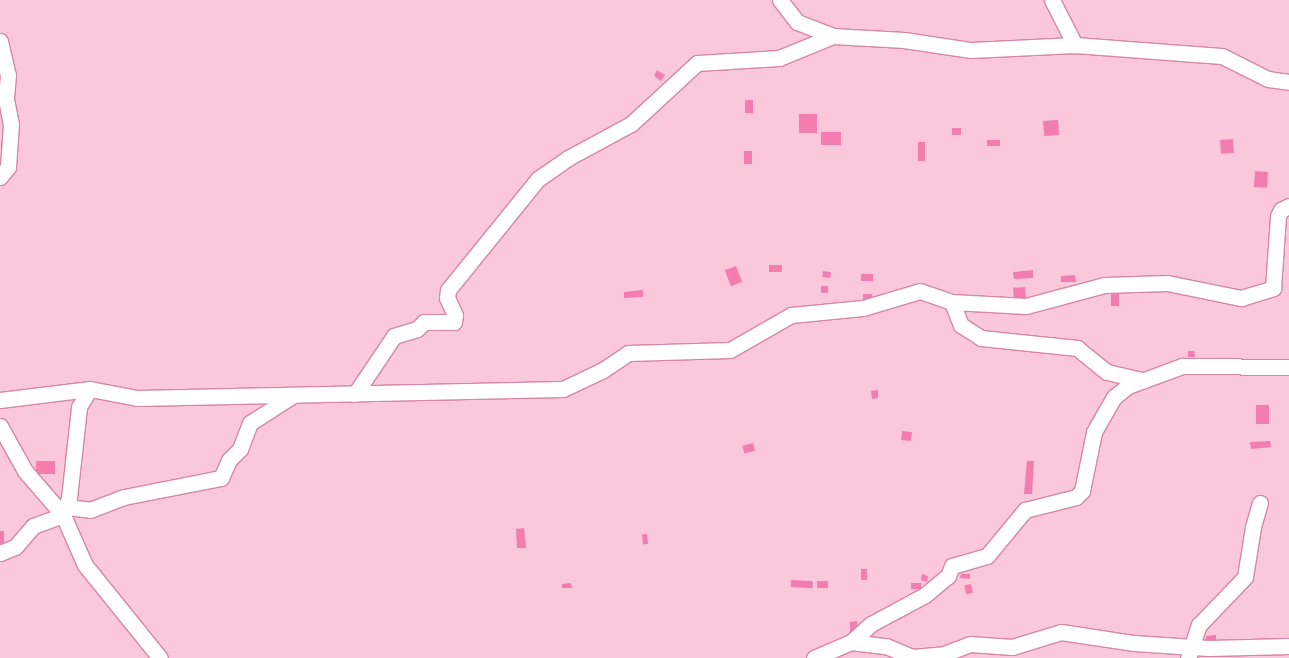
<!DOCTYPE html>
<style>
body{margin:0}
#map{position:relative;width:1289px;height:658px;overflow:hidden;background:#fbc7da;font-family:Lora,serif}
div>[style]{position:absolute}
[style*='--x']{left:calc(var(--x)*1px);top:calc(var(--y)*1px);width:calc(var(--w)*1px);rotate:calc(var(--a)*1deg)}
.building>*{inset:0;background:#f27dae;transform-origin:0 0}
.roads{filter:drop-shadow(1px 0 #d786a6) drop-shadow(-1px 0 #d786a6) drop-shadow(0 1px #d786a6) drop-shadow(0 -1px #d786a6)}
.minor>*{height:15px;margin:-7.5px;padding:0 7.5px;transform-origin:7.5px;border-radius:7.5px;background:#fff}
span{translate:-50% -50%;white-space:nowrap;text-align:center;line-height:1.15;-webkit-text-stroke:4px #f9f9f9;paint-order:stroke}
</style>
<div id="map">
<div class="building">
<i style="clip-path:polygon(657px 70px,665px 75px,661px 81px,654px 76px)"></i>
<i style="left:745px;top:100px;width:8px;height:13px"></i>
<i style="left:799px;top:114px;width:18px;height:19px"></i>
<i style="left:1058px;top:120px;width:15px;height:15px;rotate:86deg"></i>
<i style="left:961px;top:128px;width:7px;height:9px;rotate:90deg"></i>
<i style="left:841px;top:132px;width:13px;height:20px;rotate:90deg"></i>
<i style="left:1233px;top:139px;width:14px;height:13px;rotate:86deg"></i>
<i style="left:1000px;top:140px;width:6px;height:13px;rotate:90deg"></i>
<i style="left:918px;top:142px;width:7px;height:19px"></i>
<i style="left:744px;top:151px;width:8px;height:13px"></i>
<i style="left:1255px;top:171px;width:13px;height:16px;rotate:4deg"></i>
<i style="left:769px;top:265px;width:13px;height:7px"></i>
<i style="left:736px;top:266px;width:17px;height:12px;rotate:69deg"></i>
<i style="clip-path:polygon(1033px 270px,1033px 278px,1014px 279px,1013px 272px)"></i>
<i style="left:823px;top:271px;width:8px;height:6px;rotate:7deg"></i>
<i style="left:861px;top:274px;width:12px;height:7px"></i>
<i style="clip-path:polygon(1075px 275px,1076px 282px,1061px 282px,1061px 276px)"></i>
<i style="left:821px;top:286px;width:7px;height:7px"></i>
<i style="left:1025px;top:287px;width:16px;height:12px;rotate:86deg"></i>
<i style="clip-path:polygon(643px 290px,643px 297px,624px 298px,624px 292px)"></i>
<i style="left:863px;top:294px;width:9px;height:9px"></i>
<i style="left:1111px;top:294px;width:8px;height:12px"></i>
<i style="clip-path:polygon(1188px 351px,1194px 351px,1195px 357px,1188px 357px)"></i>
<i style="clip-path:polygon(878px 390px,878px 398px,872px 399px,871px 391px)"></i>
<i style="left:1256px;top:405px;width:13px;height:19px"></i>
<i style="left:902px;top:431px;width:10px;height:9px;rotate:6deg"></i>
<i style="clip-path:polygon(1270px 441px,1271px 447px,1251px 449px,1250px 442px)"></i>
<i style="left:753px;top:443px;width:8px;height:11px;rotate:76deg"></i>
<i style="left:36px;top:461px;width:19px;height:13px"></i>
<i style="clip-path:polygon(1027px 461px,1034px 461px,1032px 494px,1024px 494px)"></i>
<i style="clip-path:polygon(524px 528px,526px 548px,517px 548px,516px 529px)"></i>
<i style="left:0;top:531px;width:4px;height:15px"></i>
<i style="left:647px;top:534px;width:10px;height:5px;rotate:84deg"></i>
<i style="left:861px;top:569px;width:6px;height:11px"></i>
<i style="clip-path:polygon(922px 574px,928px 576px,927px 582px,921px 580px)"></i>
<i style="clip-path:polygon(961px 574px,970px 574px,970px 579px,960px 578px)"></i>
<i style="left:791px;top:580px;width:22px;height:7px;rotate:3deg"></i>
<i style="left:817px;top:581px;width:11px;height:7px"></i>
<i style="clip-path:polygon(571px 583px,572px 588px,562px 588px,562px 584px)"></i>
<i style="left:911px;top:583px;width:10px;height:6px"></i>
<i style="left:971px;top:584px;width:9px;height:7px;rotate:77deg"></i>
<i style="clip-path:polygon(857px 621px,857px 631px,850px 632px,850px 622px)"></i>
<i style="clip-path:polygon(1216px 635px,1216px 645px,1206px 646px,1206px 636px)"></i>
</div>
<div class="roads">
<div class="minor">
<i style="--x:780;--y:0;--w:28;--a:52"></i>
<i style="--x:797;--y:22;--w:39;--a:21"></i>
<i style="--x:1052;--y:0;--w:51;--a:62.9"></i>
<i style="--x:0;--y:41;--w:35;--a:77"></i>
<i style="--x:8;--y:75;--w:24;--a:95"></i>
<i style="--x:6;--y:99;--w:25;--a:79"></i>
<i style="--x:11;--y:124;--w:43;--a:94"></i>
<i style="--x:8;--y:167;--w:13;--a:129"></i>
<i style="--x:952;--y:302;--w:25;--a:69"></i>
<i style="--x:961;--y:325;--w:24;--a:33"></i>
<i style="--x:981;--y:338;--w:97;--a:5.9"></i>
<i style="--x:1077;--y:348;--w:38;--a:39"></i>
<i style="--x:1107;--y:372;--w:37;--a:13"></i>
<i style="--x:355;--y:394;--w:70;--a:-56.1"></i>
<i style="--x:394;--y:336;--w:24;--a:-17"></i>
<i style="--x:417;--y:329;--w:10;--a:-45"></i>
<i style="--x:424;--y:322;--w:30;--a:0"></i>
<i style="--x:454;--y:322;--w:7;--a:-82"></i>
<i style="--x:455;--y:315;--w:19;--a:-115"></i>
<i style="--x:447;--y:298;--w:8;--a:-83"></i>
<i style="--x:448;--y:290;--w:143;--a:-51"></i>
<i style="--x:538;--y:179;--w:37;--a:-35"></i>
<i style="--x:568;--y:158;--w:72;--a:-28.4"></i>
<i style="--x:631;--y:124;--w:90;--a:-42.7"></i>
<i style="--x:697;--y:63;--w:82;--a:-3.5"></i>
<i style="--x:779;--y:58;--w:58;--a:-22.2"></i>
<i style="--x:833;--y:36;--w:71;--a:3.2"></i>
<i style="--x:904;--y:40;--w:68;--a:8.5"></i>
<i style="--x:971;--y:50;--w:104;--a:-2.8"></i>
<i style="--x:1075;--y:45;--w:147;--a:4.3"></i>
<i style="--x:1222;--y:56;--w:51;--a:26.6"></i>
<i style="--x:1268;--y:79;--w:21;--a:8"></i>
<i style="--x:0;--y:400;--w:91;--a:-7"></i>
<i style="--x:90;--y:389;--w:48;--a:10.8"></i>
<i style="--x:137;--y:398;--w:426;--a:-1.2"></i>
<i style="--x:563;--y:389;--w:44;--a:-25.4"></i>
<i style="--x:603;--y:370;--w:30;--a:-34"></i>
<i style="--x:628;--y:353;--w:102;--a:-1.7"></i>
<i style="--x:730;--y:350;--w:70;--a:-29.8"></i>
<i style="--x:791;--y:315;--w:72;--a:-5.6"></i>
<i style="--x:863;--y:308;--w:59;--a:-16.6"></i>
<i style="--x:920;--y:291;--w:34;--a:19"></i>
<i style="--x:952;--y:302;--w:74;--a:3.1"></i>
<i style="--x:1026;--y:306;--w:81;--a:-15.1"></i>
<i style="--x:1104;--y:285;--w:63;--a:-1.8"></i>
<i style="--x:1167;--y:283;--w:76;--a:11.5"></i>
<i style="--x:1241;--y:298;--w:34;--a:-17"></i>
<i style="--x:1273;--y:288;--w:72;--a:-86"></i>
<i style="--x:1278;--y:216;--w:7;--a:-63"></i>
<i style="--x:1281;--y:210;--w:9;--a:-27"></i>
<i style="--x:0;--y:426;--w:51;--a:60.9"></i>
<i style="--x:25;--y:471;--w:58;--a:49.2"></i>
<i style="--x:63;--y:515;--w:55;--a:66.3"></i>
<i style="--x:85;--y:565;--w:119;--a:51.1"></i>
<i style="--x:67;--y:507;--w:23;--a:7"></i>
<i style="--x:90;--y:510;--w:36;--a:-21"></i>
<i style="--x:124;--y:497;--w:99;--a:-11.1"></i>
<i style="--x:221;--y:478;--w:20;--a:-66"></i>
<i style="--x:229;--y:460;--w:16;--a:-45"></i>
<i style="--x:240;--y:449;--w:28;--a:-69"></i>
<i style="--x:250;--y:423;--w:50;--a:-32.7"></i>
<i style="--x:0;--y:553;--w:16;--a:-22"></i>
<i style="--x:15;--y:547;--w:28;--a:-49"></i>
<i style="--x:33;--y:526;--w:32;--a:-20"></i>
<i style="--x:63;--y:515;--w:18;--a:-71"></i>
<i style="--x:69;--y:498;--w:92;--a:-83.7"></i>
<i style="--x:79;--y:407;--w:21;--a:-59"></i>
<i style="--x:851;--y:642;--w:27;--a:-42"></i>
<i style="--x:871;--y:624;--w:61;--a:-28.2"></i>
<i style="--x:925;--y:595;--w:30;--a:-40"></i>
<i style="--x:948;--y:576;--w:11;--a:-68"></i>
<i style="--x:952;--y:566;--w:36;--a:-16"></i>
<i style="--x:987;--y:556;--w:60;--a:-50.4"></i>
<i style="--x:1025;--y:510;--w:53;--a:-14.3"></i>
<i style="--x:1076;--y:497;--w:8;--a:-45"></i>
<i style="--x:1082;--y:491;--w:60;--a:-78.5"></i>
<i style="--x:1094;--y:432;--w:40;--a:-60.3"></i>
<i style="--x:1114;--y:397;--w:18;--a:-38"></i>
<i style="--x:1128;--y:386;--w:58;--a:-20.3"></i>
<i style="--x:1182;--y:366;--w:107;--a:0.5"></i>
<i style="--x:814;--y:658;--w:40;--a:-23.4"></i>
<i style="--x:851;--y:642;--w:35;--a:7"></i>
<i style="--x:886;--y:646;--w:28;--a:23"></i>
<i style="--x:912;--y:657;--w:32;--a:-5"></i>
<i style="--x:944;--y:654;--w:28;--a:-21"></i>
<i style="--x:970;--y:644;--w:42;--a:4.1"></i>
<i style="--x:1012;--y:647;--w:51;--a:-17"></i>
<i style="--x:1061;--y:632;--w:74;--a:8.6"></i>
<i style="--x:1134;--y:643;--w:75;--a:3.8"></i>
<i style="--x:1209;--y:648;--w:80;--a:-1.4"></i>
<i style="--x:1188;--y:658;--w:35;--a:-72"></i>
<i style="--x:1199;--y:625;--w:66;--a:-46.2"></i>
<i style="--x:1245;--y:577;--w:51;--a:-80.9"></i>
<i style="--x:1253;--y:527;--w:25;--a:-74"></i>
</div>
</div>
</div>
